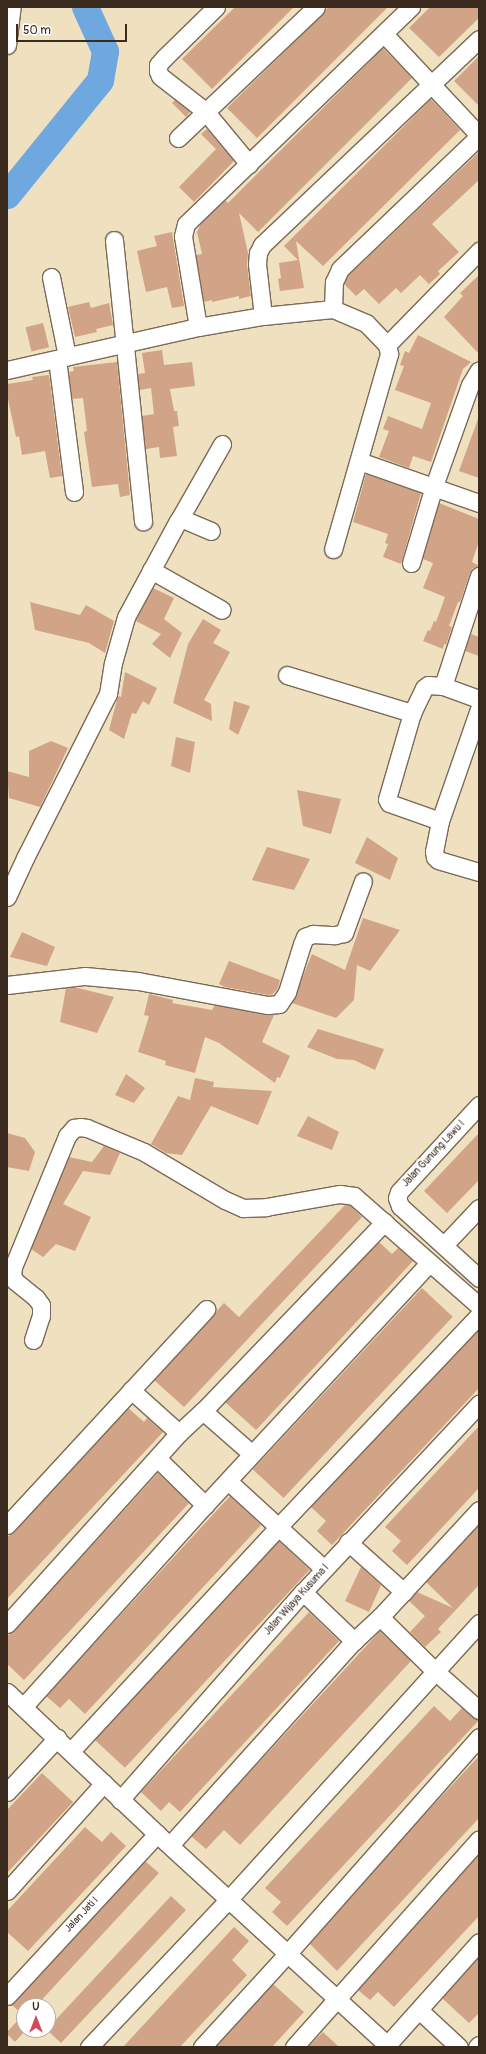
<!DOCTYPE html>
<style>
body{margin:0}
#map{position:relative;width:486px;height:2054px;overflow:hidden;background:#efe0c0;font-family:Pangolin,sans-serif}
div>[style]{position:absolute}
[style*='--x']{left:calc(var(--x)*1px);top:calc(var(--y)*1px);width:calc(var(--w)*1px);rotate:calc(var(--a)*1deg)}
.river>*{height:27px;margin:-13.5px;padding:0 13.5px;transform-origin:13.5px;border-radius:13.5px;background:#6ea8de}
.building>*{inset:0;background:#d1a387;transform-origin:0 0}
.roads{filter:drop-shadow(1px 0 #7a6a57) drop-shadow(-1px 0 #7a6a57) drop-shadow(0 1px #7a6a57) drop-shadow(0 -1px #7a6a57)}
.street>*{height:17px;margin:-8.5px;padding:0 8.5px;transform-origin:8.5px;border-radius:8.5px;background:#fff}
span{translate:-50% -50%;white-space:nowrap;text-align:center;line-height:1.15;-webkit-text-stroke:4px #fff;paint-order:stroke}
.street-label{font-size:10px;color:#3b2a1e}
.frame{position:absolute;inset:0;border:8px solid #3b2a1e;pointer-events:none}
.north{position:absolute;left:16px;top:1998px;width:40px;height:40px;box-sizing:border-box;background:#fff;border:1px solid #b1aaa5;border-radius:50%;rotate:0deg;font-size:11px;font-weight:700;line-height:16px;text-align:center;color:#3b2a1e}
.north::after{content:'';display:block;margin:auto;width:14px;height:18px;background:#d1495b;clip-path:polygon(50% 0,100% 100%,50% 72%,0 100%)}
.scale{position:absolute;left:16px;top:24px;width:111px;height:18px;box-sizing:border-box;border:2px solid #3b2a1e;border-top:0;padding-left:5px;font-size:12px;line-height:14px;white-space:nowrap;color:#3b2a1e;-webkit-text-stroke:3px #fff;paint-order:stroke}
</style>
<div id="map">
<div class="river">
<i style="--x:7;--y:195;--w:148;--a:-51"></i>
<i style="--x:100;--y:80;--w:29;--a:-80"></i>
<i style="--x:105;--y:51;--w:48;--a:-114.4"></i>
</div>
<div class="building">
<i style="clip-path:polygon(235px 7px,294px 7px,212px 89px,182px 59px)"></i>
<i style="clip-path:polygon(328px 7px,388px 7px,257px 138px,227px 108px,323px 14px)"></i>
<i style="clip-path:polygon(430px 7px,479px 7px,479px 18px,439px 57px,409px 28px)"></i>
<i style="clip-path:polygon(383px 48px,412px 78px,258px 232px,239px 213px,248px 253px,247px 265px,251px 296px,239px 299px,239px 296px,212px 302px,212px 300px,204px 302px,196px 255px,202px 254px,197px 232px,201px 223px,225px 200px,228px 203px)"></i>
<i style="clip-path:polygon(479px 56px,479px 106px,454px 81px)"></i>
<i style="clip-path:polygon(431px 99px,460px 130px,323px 266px,296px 241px,304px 288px,280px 291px,278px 279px,281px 278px,279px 263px,298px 260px,284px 246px)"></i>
<i style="clip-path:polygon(175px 100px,190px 112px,186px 117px,172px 103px)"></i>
<i style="clip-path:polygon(207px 129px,234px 161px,194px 202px,179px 187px,216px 149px,201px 134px)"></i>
<i style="clip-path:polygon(479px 152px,479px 180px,432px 224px,459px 252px,438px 271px,440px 274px,429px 284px,420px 275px,401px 293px,396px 288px,379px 304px,364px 289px,356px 296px,344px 284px,348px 276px)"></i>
<i style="clip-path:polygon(172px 232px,184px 306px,172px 308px,167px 287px,146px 292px,137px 251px,157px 246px,154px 236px)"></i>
<i style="clip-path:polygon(479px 275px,479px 354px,444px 317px,463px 296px,460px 293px)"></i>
<i style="clip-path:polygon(89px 302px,91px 308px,109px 303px,113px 325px,96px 329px,97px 332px,75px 337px,68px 307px)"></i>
<i style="left:43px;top:323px;width:25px;height:18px;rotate:76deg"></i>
<i style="clip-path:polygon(418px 335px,471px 362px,463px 369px,431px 462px,413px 456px,409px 468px,379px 457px,389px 431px,383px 429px,388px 416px,422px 429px,431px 403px,395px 390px,404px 366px,400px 365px,405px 351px,409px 353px)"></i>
<i style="clip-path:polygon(162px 350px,164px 365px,192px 362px,195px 386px,170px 389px,174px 411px,177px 411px,179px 426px,173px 427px,177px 456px,160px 458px,159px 447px,146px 449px,142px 416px,154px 414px,151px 388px,139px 390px,138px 374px,145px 373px,142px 353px)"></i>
<i style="clip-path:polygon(117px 362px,130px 495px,120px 497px,118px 484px,92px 487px,84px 432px,87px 431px,83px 398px,72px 399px,69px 372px,74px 371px,73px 367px)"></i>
<i style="clip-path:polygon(49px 375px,62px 476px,50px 478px,45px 451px,22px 455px,19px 436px,16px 437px,7px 394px,7px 384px,33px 380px,32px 377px)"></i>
<i style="clip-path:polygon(478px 419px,479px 419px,479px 478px,459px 471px)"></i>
<i style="clip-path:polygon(366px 474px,421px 493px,401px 564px,383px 557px,388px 544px,385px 543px,388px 534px,353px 522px)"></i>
<i style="clip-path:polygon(439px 503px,479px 519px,479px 541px,472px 562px,479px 566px,473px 568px,470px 573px,460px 602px,458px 602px,449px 626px,452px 627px,446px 645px,444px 644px,443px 649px,423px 641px,428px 630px,430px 631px,434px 621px,436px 622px,445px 597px,423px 588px,433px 563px,423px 559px)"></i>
<i style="clip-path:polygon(153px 588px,174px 598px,164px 619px,182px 633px,170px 658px,152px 644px,161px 634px,136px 621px)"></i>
<i style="clip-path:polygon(30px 602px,80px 615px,86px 605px,114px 621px,105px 653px,89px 643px,35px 630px)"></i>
<i style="clip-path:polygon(203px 619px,221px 630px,213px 643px,230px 652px,204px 700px,211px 704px,212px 721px,173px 703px,188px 644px)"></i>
<i style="clip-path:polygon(471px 634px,479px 637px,479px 656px,465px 651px)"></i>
<i style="clip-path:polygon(125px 672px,157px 688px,149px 705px,143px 701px,136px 714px,132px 713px,124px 739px,109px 730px,118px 696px,121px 697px)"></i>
<i style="clip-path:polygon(234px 701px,250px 706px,238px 735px,229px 729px)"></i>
<i style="clip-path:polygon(176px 737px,195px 742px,190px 773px,171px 766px)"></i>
<i style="clip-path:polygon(51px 741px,68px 748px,40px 807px,9px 798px,7px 771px,29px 777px,29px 751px)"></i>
<i style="clip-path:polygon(297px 790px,341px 799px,331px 834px,303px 826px)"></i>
<i style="clip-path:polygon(367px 837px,398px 858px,390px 880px,355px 863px)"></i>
<i style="clip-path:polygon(267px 847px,310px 859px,294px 890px,252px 880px)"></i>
<i style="clip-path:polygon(363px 918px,400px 930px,370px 971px,357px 965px,354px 1000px,336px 1018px,292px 1003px,312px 954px,345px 970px)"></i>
<i style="clip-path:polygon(22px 932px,55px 947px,47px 966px,10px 957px)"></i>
<i style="clip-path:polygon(229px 961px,280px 980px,278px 988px,273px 994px,268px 995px,225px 987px,219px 984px)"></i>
<i style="clip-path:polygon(74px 987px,114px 997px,97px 1033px,60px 1022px,66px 988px)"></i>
<i style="clip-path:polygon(149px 994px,173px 1000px,172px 1003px,212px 1010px,215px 1005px,266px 1015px,274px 1015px,262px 1042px,290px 1056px,280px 1078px,277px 1077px,275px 1083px,219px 1043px,205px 1037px,195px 1073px,165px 1065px,166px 1061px,138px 1052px,149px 1016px,144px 1015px)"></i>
<i style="clip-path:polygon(318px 1029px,384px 1049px,375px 1070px,354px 1060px,337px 1059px,307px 1047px)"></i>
<i style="clip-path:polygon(126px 1074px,145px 1088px,134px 1103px,115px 1095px)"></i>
<i style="clip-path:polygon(195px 1078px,214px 1082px,213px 1087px,272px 1091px,258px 1125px,211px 1106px,182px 1155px,166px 1153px,151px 1144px,178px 1096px,190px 1100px)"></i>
<i style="clip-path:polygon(308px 1116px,339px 1132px,332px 1150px,297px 1136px)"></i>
<i style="clip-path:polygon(7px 1133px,25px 1138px,35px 1152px,29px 1171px,7px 1167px)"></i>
<i style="clip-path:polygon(479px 1133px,479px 1180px,447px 1213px,424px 1191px)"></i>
<i style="clip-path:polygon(104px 1146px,120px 1153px,110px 1175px,83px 1171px,63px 1204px,91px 1217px,75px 1251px,56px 1244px,43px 1257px,31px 1249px,69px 1157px,92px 1162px)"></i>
<i style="clip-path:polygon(345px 1205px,350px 1205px,362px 1217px,184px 1407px,154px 1380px,224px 1303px,239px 1317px)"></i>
<i style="clip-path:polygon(379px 1242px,392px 1254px,398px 1248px,413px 1261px,256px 1430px,225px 1402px)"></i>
<i style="left:422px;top:1288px;width:42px;height:248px;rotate:43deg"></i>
<i style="clip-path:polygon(479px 1330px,479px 1388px,332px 1545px,317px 1531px,326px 1521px,311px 1507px)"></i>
<i style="clip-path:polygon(128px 1408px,144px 1422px,147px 1418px,163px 1432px,7px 1599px,7px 1537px,14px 1532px)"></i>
<i style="clip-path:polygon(479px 1426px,479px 1488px,407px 1565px,392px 1551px,401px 1541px,385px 1527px)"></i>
<i style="clip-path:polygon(158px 1473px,189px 1503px,24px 1680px,7px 1664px,7px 1636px,14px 1631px)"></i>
<i style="clip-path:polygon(230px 1496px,261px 1525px,85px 1714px,69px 1699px,60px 1708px,46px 1696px)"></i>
<i style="clip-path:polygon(479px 1525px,479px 1585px,438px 1629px,441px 1632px,425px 1647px,410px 1632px,425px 1616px,409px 1601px,417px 1592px,453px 1608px,426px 1582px)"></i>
<i style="left:279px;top:1541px;width:42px;height:271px;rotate:43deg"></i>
<i style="clip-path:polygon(361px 1567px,381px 1585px,369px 1612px,345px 1601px)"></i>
<i style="clip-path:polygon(309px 1612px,339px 1641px,180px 1812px,169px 1802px,161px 1811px,141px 1792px)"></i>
<i style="clip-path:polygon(380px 1631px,411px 1661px,240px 1845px,224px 1830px,206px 1849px,191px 1836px)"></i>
<i style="clip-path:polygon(434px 1706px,450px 1721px,462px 1708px,472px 1717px,479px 1720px,287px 1926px,272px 1912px,281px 1902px,265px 1888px)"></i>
<i style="clip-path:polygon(479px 1756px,479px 1818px,337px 1971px,310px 1944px,411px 1829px)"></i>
<i style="clip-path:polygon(42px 1773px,73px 1802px,7px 1873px,7px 1810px)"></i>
<i style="clip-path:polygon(85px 1827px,102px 1842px,111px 1832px,126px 1846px,28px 1951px,7px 1932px,7px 1911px)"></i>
<i style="clip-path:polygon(479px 1854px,479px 1916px,394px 2007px,378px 1992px,370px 2000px,358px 1990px)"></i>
<i style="clip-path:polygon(145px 1861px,159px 1873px,36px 2006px,24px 2006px,24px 2032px,15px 2042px,7px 2034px,7px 2032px,23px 2015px,13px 2006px,7px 2006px,14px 2003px)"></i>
<i style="clip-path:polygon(171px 1896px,186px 1910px,61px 2043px,47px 2030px,48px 2028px)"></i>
<i style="clip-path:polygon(234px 1927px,249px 1941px,232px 1960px,247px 1975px,222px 2002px,180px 2047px,123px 2047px)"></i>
<i style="clip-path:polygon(479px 1957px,479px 2013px,469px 2023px,442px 1998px)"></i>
<i style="clip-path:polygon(273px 1984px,304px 2012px,272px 2047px,216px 2047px)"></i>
<i style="clip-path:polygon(323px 2032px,339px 2047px,308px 2047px)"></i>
</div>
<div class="roads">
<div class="street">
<i style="--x:216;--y:7;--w:73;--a:135.6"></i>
<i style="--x:164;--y:58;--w:9;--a:131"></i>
<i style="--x:158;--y:65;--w:6;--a:90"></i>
<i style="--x:158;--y:71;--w:5;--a:68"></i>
<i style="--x:160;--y:76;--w:57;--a:37.9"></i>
<i style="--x:205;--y:111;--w:69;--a:50.3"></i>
<i style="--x:384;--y:34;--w:139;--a:46.8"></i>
<i style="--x:7;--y:45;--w:38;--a:-83"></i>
<i style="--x:178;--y:138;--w:190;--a:-43.5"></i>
<i style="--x:114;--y:240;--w:283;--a:84.1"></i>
<i style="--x:51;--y:277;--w:81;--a:78.6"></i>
<i style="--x:333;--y:309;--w:27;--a:-88"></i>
<i style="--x:334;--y:282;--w:14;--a:-65"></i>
<i style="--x:340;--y:269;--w:192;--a:-43.7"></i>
<i style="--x:263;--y:316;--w:52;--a:-96.6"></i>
<i style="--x:257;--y:264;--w:11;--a:-85"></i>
<i style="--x:258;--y:253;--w:9;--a:-63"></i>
<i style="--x:262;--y:245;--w:299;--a:-43.5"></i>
<i style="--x:198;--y:327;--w:92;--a:-99.4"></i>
<i style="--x:183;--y:236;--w:12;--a:-76"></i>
<i style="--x:186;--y:224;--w:313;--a:-44"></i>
<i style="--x:387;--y:345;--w:132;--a:-45.6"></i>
<i style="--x:57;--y:359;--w:134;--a:82.7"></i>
<i style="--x:7;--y:370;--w:196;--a:-12.7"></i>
<i style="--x:198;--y:327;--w:66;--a:-9.6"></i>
<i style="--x:263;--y:316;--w:70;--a:-5.7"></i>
<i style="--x:333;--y:309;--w:36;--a:23"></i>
<i style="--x:366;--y:323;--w:30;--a:46"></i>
<i style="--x:387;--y:345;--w:9;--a:77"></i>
<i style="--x:389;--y:354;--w:203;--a:106"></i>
<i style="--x:359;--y:461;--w:127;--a:19.3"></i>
<i style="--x:180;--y:518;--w:85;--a:-60.4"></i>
<i style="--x:411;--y:563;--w:80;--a:-73.4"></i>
<i style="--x:434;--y:486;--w:107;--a:-70.4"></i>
<i style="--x:470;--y:385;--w:17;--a:-59"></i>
<i style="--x:151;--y:570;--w:81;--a:29.4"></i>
<i style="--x:287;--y:675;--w:131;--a:16.9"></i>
<i style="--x:443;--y:686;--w:116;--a:-71.9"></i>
<i style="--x:479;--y:709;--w:119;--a:109.2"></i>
<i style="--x:440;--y:821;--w:31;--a:101"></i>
<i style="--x:434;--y:851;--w:6;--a:81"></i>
<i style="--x:435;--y:857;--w:4;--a:45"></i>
<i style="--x:438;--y:860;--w:43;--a:16.3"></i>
<i style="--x:440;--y:821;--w:54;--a:-160.6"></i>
<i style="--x:389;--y:803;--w:4;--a:-117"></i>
<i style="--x:387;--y:799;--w:90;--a:-73.8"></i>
<i style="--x:412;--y:713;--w:28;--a:-64"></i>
<i style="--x:424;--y:688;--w:5;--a:-37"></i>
<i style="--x:428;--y:685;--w:15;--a:4"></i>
<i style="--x:443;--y:686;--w:38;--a:20"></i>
<i style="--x:7;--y:897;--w:43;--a:-65.2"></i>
<i style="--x:25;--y:858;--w:184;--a:-63.2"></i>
<i style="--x:108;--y:694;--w:31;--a:-81"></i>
<i style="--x:113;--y:663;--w:48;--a:-74.2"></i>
<i style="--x:126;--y:617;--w:109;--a:-61.6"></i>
<i style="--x:178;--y:521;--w:4;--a:-56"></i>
<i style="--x:180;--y:518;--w:5;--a:22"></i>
<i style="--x:185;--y:520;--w:28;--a:23"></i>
<i style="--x:7;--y:985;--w:79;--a:-6.6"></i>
<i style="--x:85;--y:976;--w:53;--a:5.4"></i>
<i style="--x:138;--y:981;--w:132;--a:10.5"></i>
<i style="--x:268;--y:1005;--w:11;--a:-5"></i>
<i style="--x:279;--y:1004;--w:14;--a:-56"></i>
<i style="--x:287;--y:992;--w:50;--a:-72.6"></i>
<i style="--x:302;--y:944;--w:8;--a:-67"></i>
<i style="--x:305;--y:937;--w:9;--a:-21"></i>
<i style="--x:313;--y:934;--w:22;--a:3"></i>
<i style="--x:335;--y:935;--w:9;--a:-13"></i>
<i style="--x:344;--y:933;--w:55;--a:-69.9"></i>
<i style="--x:479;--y:1105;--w:118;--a:132.6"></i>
<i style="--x:399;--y:1192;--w:6;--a:108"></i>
<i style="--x:397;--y:1198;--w:9;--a:69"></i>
<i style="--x:400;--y:1206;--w:107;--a:42.3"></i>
<i style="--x:444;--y:1245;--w:51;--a:-46.6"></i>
<i style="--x:33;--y:1340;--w:25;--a:-72"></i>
<i style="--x:41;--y:1316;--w:11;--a:-90"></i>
<i style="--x:41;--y:1305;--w:9;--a:-126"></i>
<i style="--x:36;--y:1298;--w:27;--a:-141"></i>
<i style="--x:15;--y:1281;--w:7;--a:-117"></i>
<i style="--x:12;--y:1275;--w:8;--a:-83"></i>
<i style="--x:13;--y:1267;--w:142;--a:-67.6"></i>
<i style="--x:67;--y:1136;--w:11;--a:-49"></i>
<i style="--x:74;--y:1128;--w:6;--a:-9"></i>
<i style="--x:80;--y:1127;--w:7;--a:8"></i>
<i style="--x:87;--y:1128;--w:62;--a:22.8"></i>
<i style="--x:144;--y:1152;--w:94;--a:30.7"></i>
<i style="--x:225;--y:1200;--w:20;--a:24"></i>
<i style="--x:243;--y:1208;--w:23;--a:-2"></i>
<i style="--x:266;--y:1207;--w:75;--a:-10"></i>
<i style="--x:340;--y:1194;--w:14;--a:8"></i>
<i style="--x:354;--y:1196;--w:167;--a:41.3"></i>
<i style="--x:131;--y:1390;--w:64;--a:41.9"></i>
<i style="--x:203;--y:1411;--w:65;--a:41.3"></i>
<i style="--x:158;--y:1459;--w:66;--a:44.4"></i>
<i style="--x:228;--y:1481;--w:130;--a:42.5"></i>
<i style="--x:7;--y:1525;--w:294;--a:-47.3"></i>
<i style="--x:348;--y:1542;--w:75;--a:41.8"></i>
<i style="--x:303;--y:1592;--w:71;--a:43.9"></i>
<i style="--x:380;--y:1617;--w:77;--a:44.5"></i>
<i style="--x:435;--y:1671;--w:59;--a:41.6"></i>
<i style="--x:7;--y:1624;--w:257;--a:-48"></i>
<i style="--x:179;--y:1433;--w:33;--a:-43"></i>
<i style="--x:203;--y:1411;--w:262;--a:-46.2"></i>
<i style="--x:7;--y:1692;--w:207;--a:43.4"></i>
<i style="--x:157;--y:1834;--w:312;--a:42.5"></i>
<i style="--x:387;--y:2045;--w:2;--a:117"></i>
<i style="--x:23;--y:1707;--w:272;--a:-48"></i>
<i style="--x:205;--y:1505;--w:330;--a:-47.2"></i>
<i style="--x:71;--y:1751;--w:306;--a:-47.2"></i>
<i style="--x:279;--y:1526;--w:291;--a:-46.5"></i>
<i style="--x:7;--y:1792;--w:74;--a:-47.2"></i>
<i style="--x:120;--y:1800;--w:277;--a:-48.7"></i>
<i style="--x:303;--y:1592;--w:258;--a:-46.9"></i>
<i style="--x:170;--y:1845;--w:275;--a:-48"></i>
<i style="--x:354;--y:1641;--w:35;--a:-43"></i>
<i style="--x:380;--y:1617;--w:146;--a:-47.2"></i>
<i style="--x:7;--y:1891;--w:145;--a:-48.1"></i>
<i style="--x:7;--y:1996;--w:221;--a:-47.2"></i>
<i style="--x:419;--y:2010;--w:54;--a:42.8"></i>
<i style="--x:387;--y:2045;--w:138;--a:-48.2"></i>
<i style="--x:89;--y:2047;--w:202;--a:-46.6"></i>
<i style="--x:228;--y:1900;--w:374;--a:-47.8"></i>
<i style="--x:202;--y:2047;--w:127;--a:-47.5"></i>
<i style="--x:288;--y:1953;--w:288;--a:-48.5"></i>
<i style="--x:294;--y:2047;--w:278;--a:-48.3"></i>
<i style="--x:477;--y:2047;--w:3;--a:-45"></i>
</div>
</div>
<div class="street-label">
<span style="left:434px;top:1154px;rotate:-47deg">Jalan Gunung Lawu I</span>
<span style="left:297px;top:1600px;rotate:-48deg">Jalan Wijaya Kusuma I</span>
<span style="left:82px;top:1915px;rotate:-47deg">Jalan Jati I</span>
</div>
<div class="frame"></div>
<div class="north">U</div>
<div class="scale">50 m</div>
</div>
